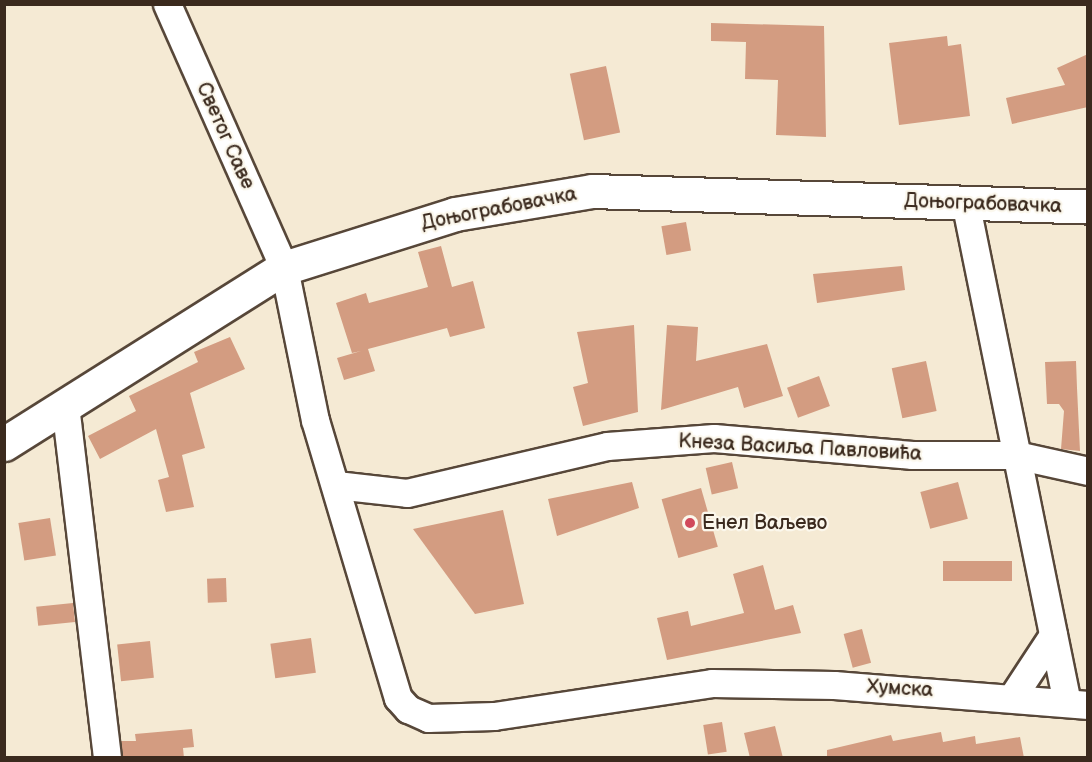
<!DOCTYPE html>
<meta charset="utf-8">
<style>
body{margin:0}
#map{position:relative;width:1092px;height:762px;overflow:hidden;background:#f5ead4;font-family:"Balsamiq Sans",sans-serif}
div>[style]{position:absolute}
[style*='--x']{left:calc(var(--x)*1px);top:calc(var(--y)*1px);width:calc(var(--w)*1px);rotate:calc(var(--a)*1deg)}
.building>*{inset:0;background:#d39c81;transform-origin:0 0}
.roads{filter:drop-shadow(2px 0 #574739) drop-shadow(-2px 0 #574739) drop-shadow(0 2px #574739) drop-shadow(0 -2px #574739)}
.street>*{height:27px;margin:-13.5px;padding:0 13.5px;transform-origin:13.5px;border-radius:13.5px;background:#fff}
.secondary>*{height:33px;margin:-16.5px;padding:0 16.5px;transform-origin:16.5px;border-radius:16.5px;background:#fff}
.dots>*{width:16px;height:16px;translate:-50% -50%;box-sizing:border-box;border:3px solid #fbf7ec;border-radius:50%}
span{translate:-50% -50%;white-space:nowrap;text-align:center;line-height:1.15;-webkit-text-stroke:4.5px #fbf7ec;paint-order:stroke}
.street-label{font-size:20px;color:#3b2a1e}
.poi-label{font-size:20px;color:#3b2a1e}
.left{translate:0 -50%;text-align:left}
.frame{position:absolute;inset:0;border:6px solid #3b2a1e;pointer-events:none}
</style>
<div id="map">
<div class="building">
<i style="clip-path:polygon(711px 23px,824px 26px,826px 137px,776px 135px,778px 80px,745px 79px,746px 42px,711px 41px)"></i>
<i style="clip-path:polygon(947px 36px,948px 46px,961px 44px,970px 116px,899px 125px,889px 43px)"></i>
<i style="clip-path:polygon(1088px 54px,1088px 107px,1012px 124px,1006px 98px,1065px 85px,1057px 68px)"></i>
<i style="left:606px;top:66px;width:68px;height:37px;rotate:78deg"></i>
<i style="left:686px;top:222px;width:29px;height:25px;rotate:80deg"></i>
<i style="clip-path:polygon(441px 246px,452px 287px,473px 281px,485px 328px,450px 337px,447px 328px,368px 349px,375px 371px,344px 380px,337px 358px,361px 351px,352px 353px,336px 303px,366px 293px,369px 303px,428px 287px,418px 252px)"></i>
<i style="clip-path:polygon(902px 266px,905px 290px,817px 303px,813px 274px)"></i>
<i style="clip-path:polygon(634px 325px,638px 412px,583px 426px,573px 387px,588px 383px,577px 332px)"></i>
<i style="clip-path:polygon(667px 325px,698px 327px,696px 361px,767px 344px,783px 396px,744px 408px,738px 387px,661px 410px)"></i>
<i style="clip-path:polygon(230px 337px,245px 369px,190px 393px,205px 448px,182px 455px,194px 507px,166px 512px,158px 480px,169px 477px,156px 429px,100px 459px,88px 436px,136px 411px,129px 396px,198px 362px,194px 352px)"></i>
<i style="left:926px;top:361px;width:51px;height:35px;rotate:78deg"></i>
<i style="clip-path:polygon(1076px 361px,1077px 388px,1080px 451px,1061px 449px,1064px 411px,1059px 404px,1047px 404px,1045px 362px)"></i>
<i style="left:819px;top:376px;width:32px;height:34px;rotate:70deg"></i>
<i style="left:732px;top:462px;width:27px;height:27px;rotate:77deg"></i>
<i style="clip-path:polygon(632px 482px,639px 508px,557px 536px,548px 499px)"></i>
<i style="left:958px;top:482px;width:38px;height:39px;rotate:75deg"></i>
<i style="left:701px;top:488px;width:61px;height:41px;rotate:74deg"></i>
<i style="clip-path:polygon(503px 510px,524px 604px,475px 614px,413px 529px)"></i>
<i style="left:50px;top:518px;width:38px;height:32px;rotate:81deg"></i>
<i style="left:943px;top:561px;width:69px;height:20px"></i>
<i style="clip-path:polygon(763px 565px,775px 610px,793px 605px,801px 633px,667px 660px,657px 618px,688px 611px,691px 626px,744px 613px,733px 574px)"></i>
<i style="left:226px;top:578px;width:24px;height:19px;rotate:88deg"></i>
<i style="left:73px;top:603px;width:19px;height:37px;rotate:84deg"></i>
<i style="left:862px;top:629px;width:35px;height:19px;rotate:75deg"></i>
<i style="left:311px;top:638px;width:35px;height:41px;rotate:82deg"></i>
<i style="left:150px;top:641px;width:37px;height:33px;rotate:84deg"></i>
<i style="left:722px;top:722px;width:30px;height:19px;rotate:81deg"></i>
<i style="clip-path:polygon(775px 726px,783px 758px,750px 758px,744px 733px)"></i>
<i style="clip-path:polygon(192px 729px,194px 747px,183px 748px,184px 758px,123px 758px,121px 741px,136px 741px,135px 734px)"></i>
<i style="clip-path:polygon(941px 732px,943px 742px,975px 736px,976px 744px,1020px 737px,1024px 758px,827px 758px,827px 750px,891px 735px,893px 741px)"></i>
</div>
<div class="roads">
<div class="street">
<i style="--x:167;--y:4;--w:289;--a:66.1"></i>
<i style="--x:284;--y:268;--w:155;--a:78.5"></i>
<i style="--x:315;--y:420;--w:290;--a:73.4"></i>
<i style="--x:398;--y:698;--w:15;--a:48"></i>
<i style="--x:408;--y:709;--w:22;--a:24"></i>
<i style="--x:428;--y:718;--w:66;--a:-1.7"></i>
<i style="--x:494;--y:716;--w:220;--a:-8.6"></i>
<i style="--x:712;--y:683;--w:122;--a:0.9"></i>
<i style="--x:834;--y:685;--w:255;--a:4.5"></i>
<i style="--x:966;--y:206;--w:507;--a:78.51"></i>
<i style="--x:65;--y:405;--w:355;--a:83.2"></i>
<i style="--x:336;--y:485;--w:71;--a:6.4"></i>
<i style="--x:407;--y:493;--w:205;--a:-13.2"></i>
<i style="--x:607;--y:446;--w:107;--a:-4.3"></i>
<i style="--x:714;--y:438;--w:199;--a:4.9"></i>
<i style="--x:912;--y:455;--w:104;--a:0"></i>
<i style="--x:1016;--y:455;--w:74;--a:12.5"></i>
<i style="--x:1013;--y:696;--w:73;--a:-56.7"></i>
</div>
<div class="secondary">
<i style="--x:4;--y:444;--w:331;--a:-32.2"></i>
<i style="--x:284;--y:268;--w:179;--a:-17.5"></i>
<i style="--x:455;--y:214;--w:139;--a:-9.5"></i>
<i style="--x:592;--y:191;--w:496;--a:1.8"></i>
</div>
</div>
<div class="dots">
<i style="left:690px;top:523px;background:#d1495b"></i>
</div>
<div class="street-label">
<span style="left:225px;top:136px;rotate:66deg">Светог Саве</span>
<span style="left:983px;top:204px;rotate:2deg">Доњограбовачка</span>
<span style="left:499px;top:209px;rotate:-11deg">Доњограбовачка</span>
<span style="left:800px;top:448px;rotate:3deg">Кнеза Васиља Павловића</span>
<span style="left:900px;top:689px;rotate:3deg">Хумска</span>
</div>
<div class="poi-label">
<span class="left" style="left:702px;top:523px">Енел Ваљево</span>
</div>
<div class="frame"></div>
</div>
